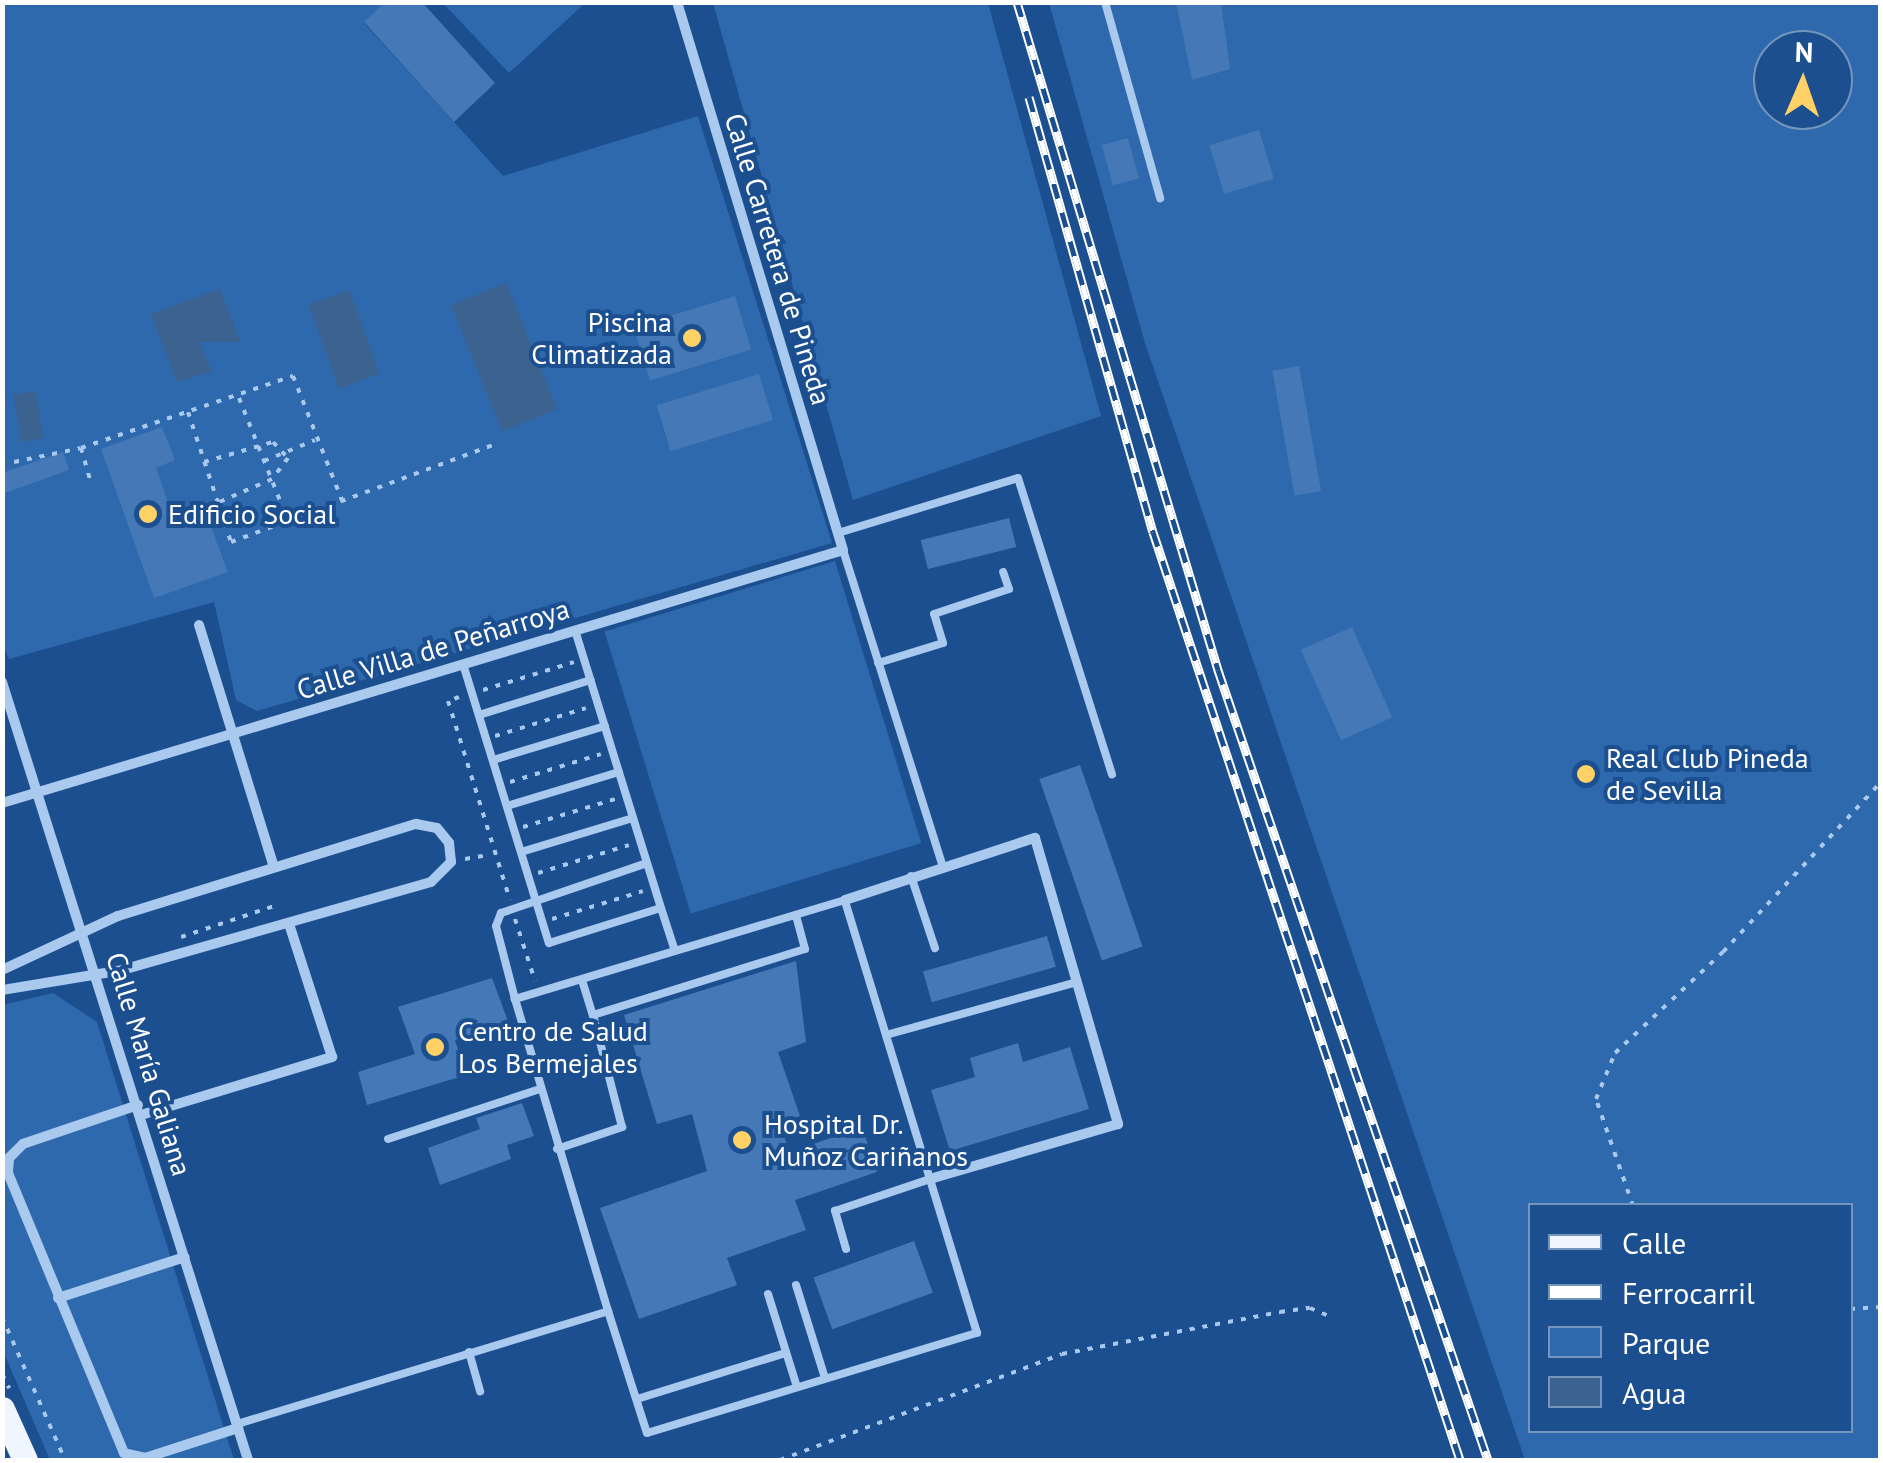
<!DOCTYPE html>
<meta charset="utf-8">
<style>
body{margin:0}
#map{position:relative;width:1883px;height:1463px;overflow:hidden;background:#1b4f8f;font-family:"PT Sans",sans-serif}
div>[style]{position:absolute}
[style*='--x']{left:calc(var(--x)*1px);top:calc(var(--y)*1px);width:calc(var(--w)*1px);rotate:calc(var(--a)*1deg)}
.green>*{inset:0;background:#2e69ad;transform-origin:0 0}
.water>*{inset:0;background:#3c6290;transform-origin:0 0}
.building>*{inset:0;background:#4478b7;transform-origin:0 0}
.path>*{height:4px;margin-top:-2px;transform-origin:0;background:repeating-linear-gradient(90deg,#a9c9ee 0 5px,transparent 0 13px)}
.lane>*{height:8px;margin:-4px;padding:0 4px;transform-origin:4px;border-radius:4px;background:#a9c9ee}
.street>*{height:10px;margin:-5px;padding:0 5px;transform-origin:5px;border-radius:5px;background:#a9c9ee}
.primary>*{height:25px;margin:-12.5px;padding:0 12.5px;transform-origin:12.5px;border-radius:12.5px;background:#f0f6ff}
.rail>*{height:9px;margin-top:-4.5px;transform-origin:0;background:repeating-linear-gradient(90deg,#1b4f8f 0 15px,#fff 0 30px);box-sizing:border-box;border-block:2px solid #fff}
.dots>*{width:28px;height:28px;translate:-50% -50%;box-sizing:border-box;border:5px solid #1b4f8f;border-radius:50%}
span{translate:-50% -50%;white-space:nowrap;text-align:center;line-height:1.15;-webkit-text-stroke:8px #1b4f8f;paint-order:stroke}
.street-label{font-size:28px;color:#fff}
.poi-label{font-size:28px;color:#fff}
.right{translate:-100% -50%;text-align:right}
.left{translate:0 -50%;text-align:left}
.frame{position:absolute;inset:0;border:5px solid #fff;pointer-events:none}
.legend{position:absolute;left:1528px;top:1203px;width:325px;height:230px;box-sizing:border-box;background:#1b4f8f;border:2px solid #7695bc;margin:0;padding:12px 18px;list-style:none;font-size:30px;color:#fff}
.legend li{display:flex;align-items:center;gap:20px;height:50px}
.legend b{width:50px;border:2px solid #7695bc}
.north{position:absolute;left:1753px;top:30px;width:100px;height:100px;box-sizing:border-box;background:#1b4f8f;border:2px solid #7695bc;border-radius:50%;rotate:2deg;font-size:28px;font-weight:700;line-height:40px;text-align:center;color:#fff}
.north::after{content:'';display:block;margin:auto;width:35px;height:45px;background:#ffd166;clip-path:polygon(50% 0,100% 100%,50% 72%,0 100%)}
</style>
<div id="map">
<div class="green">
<i style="clip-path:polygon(3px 3px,385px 3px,364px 23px,503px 176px,698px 116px,832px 543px,257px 711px,236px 700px,214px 602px,9px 659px,3px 645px)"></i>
<i style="clip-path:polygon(443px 3px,585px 3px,509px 73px)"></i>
<i style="clip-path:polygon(713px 3px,988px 3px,1101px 416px,853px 500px)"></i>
<i style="clip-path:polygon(evenodd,1049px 3px,1880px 3px,1880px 1460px,1525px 1460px,1145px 343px,1049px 3px,1773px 50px,1833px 50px,1833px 110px,1773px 110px,1773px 50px,1049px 3px,1530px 1206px,1850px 1206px,1850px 1430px,1530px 1430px,1530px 1206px)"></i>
<i style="left:835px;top:561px;width:295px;height:241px;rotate:73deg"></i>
<i style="clip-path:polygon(53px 993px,97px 1022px,234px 1460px,50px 1460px,3px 1351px,2px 1005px)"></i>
</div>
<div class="water">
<i style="left:506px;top:283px;width:136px;height:59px;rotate:68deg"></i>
<i style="clip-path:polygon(220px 289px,240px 342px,198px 342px,212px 371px,177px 382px,151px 314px)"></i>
<i style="left:349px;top:290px;width:89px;height:43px;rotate:70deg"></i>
<i style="left:35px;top:391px;width:48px;height:22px;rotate:80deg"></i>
</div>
<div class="building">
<i style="clip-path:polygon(385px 2px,422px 2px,495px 83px,454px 122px,364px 22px)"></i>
<i style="clip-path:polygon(1176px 2px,1221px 2px,1230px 69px,1192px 80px)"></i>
<i style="left:1259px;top:130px;width:51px;height:52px;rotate:73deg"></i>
<i style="left:1128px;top:138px;width:42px;height:27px;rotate:75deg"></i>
<i style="left:735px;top:296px;width:56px;height:106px;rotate:73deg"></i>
<i style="left:1299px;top:366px;width:127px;height:27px;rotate:80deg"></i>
<i style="left:759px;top:374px;width:48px;height:107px;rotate:73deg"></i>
<i style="clip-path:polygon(162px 427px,175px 460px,156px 468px,174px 519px,204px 508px,228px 572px,154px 598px,101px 449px)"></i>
<i style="clip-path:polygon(63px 452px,69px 470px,2px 494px,2px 473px)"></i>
<i style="left:1009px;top:518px;width:30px;height:91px;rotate:76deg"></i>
<i style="left:1352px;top:627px;width:99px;height:56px;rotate:66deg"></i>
<i style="left:1080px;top:765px;width:192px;height:43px;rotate:71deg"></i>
<i style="left:1047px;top:936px;width:32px;height:129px;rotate:74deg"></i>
<i style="clip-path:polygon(796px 961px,806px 1042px,778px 1052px,800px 1116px,779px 1123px,790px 1152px,862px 1127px,877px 1172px,795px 1200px,806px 1230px,727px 1258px,737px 1285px,639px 1319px,600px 1208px,707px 1171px,692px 1114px,657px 1124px,624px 1015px)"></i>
<i style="clip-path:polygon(492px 978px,509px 1024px,455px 1040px,466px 1075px,367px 1105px,358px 1072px,415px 1054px,398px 1007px)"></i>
<i style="clip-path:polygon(1018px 1043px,1023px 1062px,1070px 1047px,1089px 1109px,950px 1151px,931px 1090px,975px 1077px,970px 1058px)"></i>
<i style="clip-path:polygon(522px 1103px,534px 1136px,507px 1145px,511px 1159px,440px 1185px,428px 1148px,480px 1129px,476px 1118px)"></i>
<i style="left:914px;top:1241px;width:55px;height:107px;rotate:70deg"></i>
</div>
<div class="path">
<i style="--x:239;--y:398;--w:135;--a:68.2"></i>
<i style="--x:188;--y:412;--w:137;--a:71.7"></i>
<i style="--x:231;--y:542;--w:279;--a:-20.3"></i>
<i style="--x:81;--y:448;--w:33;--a:74"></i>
<i style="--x:264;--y:461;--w:55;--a:-22.4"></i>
<i style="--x:14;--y:462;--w:68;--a:-11.8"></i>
<i style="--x:81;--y:448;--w:224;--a:-18.8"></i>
<i style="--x:293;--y:376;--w:136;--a:68.5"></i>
<i style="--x:204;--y:462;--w:72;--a:-16.2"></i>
<i style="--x:273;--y:442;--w:22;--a:47"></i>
<i style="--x:288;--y:458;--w:26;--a:127"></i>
<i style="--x:272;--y:479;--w:60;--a:156.4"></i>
<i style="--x:483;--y:690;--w:95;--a:-17.1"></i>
<i style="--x:459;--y:697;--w:12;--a:160"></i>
<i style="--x:448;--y:701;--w:208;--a:72.7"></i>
<i style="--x:495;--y:736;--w:95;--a:-17.1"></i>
<i style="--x:510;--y:782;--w:95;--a:-17.1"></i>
<i style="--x:523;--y:827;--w:96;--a:-16.9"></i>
<i style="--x:465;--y:859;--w:23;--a:-10"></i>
<i style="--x:538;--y:873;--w:95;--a:-17.1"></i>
<i style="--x:515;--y:919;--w:65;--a:72.1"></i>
<i style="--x:552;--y:919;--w:95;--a:-17.1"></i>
<i style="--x:181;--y:937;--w:101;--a:-18.4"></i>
<i style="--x:1633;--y:1206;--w:113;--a:-109.1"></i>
<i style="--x:1596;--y:1099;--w:50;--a:-67.6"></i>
<i style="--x:1615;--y:1053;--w:148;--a:-43.1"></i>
<i style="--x:1723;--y:952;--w:231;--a:-47.1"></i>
<i style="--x:1850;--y:1309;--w:30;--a:-4"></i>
<i style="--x:2;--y:1317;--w:156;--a:66.2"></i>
<i style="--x:2;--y:1374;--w:16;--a:63"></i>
<i style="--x:780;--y:1460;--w:301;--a:-20.6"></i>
<i style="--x:1062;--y:1354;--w:222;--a:-10.9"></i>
<i style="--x:1280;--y:1312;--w:30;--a:-8"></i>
<i style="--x:1310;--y:1308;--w:25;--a:23"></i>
</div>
<div class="lane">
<i style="--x:1105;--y:2;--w:204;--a:74.3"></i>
<i style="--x:838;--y:533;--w:188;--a:-17"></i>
<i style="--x:1018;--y:478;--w:311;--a:72.4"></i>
<i style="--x:843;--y:550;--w:329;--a:72.5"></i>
<i style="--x:878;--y:663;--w:68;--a:-17.1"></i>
<i style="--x:943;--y:643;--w:30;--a:-107"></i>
<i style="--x:934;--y:614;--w:79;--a:-18.4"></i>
<i style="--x:1009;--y:589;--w:18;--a:-109"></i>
<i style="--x:463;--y:664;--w:292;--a:72.9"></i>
<i style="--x:549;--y:943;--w:117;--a:-17.4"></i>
<i style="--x:661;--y:908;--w:291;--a:-107.2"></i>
<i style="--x:479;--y:715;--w:117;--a:-17.4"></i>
<i style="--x:493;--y:760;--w:117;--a:-16.9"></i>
<i style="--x:507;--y:806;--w:117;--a:-16.9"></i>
<i style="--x:521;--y:852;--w:117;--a:-16.9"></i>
<i style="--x:911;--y:876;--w:76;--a:71.6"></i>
<i style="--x:661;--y:908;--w:45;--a:72"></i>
<i style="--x:582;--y:980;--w:37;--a:73"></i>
<i style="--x:593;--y:1015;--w:222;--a:-17.3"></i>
<i style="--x:805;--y:949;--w:35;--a:-105"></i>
<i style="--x:515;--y:999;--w:75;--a:-104.6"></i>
<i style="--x:496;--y:926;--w:14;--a:-69"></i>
<i style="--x:501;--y:913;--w:154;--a:-18.9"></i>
<i style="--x:886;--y:1035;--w:198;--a:-15.5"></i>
<i style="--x:388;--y:1139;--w:160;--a:-18.2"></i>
<i style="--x:557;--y:1149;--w:69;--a:-18.7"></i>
<i style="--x:622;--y:1127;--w:116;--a:-104.5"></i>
<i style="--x:846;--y:1249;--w:40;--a:-106"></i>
<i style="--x:835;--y:1211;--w:100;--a:-18.6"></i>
<i style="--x:796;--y:1285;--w:97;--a:72.7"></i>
<i style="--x:768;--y:1294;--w:97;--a:72.7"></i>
<i style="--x:469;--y:1352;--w:41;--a:74.2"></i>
<i style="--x:637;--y:1399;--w:156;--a:-17.2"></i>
<i style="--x:237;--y:1424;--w:388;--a:-16.9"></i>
<i style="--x:608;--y:1311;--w:128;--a:72.3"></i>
<i style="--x:647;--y:1433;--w:345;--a:-16.9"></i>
<i style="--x:977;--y:1333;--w:453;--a:-107"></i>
<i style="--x:845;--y:900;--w:345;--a:163.3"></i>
<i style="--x:515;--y:999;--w:326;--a:73.4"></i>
</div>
<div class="street">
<i style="--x:199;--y:625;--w:253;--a:72.8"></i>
<i style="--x:2;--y:682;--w:816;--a:72.45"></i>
<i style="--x:2;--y:803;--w:878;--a:-16.74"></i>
<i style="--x:843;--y:550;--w:573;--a:-106.85"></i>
<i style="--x:845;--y:900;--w:200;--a:-18.1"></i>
<i style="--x:1035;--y:838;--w:298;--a:73.8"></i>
<i style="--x:1118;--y:1124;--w:196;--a:163.7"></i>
<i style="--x:2;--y:970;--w:128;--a:-25"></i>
<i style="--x:118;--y:916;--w:312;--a:-17.2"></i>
<i style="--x:416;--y:824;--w:21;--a:11"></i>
<i style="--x:437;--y:828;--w:19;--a:51"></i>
<i style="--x:449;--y:843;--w:19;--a:84"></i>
<i style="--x:451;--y:862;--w:28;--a:135"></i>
<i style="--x:431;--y:882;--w:320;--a:164.1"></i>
<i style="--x:123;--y:970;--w:123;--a:170.6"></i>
<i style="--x:138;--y:1105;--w:121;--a:161.3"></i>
<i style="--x:23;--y:1144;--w:20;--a:135"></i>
<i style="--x:9;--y:1158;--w:15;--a:94"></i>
<i style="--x:8;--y:1173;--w:303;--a:67.5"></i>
<i style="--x:124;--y:1453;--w:22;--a:13"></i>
<i style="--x:145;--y:1458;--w:98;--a:-17.9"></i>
<i style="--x:141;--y:1115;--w:200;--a:-16.9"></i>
<i style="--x:332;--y:1057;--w:140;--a:-107.9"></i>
<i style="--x:58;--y:1298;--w:133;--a:-17.9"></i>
</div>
<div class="primary">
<i style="--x:2;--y:1409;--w:56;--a:65.7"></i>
</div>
<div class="rail">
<i style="--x:1017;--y:2;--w:698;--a:73.25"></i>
<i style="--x:1218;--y:670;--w:835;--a:71.13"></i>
<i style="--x:1029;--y:97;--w:452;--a:74.1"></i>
<i style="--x:1153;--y:532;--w:977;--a:71.69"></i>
</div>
<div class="dots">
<i style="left:692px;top:338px;background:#ffd166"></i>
<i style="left:148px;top:514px;background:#ffd166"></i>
<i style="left:1586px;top:774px;background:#ffd166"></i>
<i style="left:435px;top:1047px;background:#ffd166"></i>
<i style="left:742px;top:1140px;background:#ffd166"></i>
</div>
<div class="street-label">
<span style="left:778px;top:259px;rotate:73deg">Calle Carretera de Pineda</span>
<span style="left:433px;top:649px;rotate:-17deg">Calle Villa de Peñarroya</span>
<span style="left:149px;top:1064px;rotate:73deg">Calle María Galiana</span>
</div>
<div class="poi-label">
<span class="right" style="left:672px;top:338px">Piscina<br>Climatizada</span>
<span class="left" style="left:168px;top:514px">Edificio Social</span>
<span class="left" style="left:1606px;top:774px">Real Club Pineda<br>de Sevilla</span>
<span class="left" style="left:458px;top:1047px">Centro de Salud<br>Los Bermejales</span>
<span class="left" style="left:764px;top:1140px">Hospital Dr.<br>Muñoz Cariñanos</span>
</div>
<div class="frame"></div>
<ul class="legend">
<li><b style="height:12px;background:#f0f6ff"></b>Calle</li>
<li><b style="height:12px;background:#fff"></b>Ferrocarril</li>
<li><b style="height:28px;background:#2e69ad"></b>Parque</li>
<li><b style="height:28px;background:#3c6290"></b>Agua</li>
</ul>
<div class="north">N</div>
</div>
